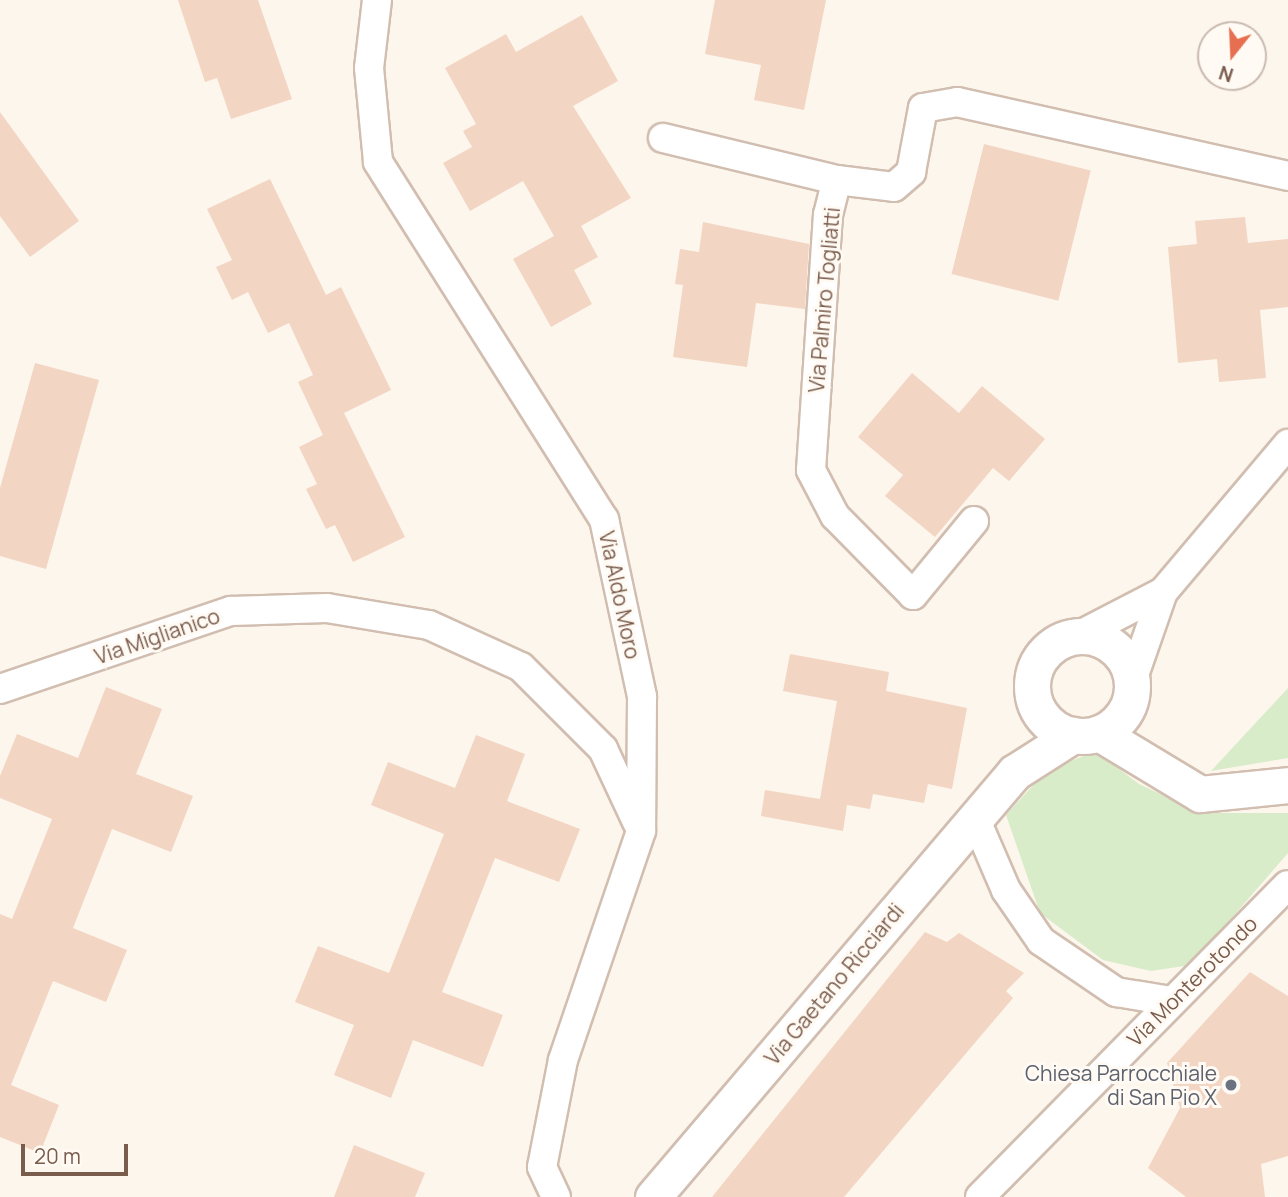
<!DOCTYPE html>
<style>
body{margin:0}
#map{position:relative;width:1288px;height:1197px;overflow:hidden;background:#fdf6ec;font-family:Manrope,sans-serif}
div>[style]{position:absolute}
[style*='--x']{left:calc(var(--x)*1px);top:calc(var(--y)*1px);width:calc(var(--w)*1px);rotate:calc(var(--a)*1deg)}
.green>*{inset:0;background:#d8ecc9}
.building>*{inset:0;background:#f3d5c3;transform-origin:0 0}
.roads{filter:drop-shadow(2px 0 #d1beb0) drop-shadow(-2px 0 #d1beb0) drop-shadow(0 2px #d1beb0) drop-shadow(0 -2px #d1beb0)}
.minor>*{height:28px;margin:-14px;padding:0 14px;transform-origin:14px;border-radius:14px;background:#fff}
.tertiary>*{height:35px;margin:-17.5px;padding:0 17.5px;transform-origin:17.5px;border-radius:17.5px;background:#fff}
.tertiary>.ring{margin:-17.5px;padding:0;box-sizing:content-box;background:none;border:35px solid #fff;border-radius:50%}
.dots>*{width:19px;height:19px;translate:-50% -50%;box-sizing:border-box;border:4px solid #fffaf3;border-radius:50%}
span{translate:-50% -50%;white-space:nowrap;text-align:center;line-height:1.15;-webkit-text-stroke:6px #fffaf3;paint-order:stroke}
.street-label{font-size:21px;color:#7a5c4d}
.worship-label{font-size:21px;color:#5b616d}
.right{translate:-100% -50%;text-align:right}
.north{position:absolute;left:1197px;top:21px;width:70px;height:70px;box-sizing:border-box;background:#fffaf3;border:2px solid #cabbb1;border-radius:50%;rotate:198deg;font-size:19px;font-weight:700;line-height:28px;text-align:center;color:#7a5c4d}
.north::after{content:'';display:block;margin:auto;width:24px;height:32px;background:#e76f51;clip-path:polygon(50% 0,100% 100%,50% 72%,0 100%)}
.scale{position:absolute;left:21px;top:1144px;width:107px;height:32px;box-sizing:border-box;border:4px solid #7a5c4d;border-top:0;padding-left:9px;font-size:21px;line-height:24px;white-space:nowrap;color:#7a5c4d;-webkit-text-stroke:5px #fffaf3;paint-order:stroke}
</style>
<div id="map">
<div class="green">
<i style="clip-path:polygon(1288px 688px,1288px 758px,1211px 771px)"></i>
<i style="clip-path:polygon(1095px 751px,1139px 784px,1201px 813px,1288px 813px,1288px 853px,1191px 965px,1151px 971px,1103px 960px,1040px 913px,1006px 815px,1045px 772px)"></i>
</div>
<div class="building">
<i style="clip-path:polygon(178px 0,258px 0,292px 99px,231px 119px,217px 78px,205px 82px)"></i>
<i style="clip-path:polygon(715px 0,826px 0,804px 110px,754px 100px,761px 65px,705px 54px)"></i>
<i style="clip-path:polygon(582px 15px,618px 81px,573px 106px,631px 198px,581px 226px,598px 257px,574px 270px,592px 304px,551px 327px,513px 259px,554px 236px,523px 181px,470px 211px,443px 163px,472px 147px,463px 131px,476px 124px,445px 68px,506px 34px,516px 52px)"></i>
<i style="clip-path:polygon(0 112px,79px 221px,30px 257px,0 216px)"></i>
<i style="left:984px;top:144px;width:110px;height:134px;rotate:14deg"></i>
<i style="clip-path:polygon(270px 179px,326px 295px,341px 287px,391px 390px,344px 413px,405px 537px,353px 562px,335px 525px,326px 529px,306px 489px,317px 484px,299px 447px,323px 435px,298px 382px,313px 375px,289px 323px,268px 333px,248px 292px,232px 300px,216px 267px,232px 260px,207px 209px)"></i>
<i style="clip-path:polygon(1245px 217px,1248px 243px,1288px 239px,1288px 307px,1260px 310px,1266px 378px,1219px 382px,1217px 359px,1178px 363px,1168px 247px,1197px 244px,1195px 221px)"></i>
<i style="clip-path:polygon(703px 222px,809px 244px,805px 309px,756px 303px,747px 367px,673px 357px,683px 285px,675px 284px,680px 249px,699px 252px)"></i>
<i style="clip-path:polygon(35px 363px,99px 380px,46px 569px,0 556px,0 488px)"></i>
<i style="clip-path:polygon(912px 373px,959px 413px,982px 386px,1045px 439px,1009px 481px,993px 468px,935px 537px,885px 496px,903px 475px,858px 437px)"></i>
<i style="clip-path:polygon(790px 654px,889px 672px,886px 691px,967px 708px,952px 789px,928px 784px,924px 803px,873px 794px,870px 809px,847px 805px,843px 831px,761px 816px,765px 790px,820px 799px,837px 701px,783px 691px)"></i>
<i style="clip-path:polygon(106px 687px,162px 709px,136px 774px,193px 796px,171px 852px,112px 829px,73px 928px,127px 950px,106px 1002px,53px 981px,11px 1085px,59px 1105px,40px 1153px,0 1137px,0 914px,12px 919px,52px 819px,0 798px,0 776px,17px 734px,78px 758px)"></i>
<i style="clip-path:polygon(476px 735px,525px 754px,507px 801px,580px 829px,559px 882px,495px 858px,442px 992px,503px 1015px,483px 1067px,413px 1040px,391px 1098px,334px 1075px,354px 1025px,295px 1002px,318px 946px,389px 973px,444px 834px,371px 805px,388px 762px,455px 788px)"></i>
<i style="clip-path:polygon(925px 932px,947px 942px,959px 933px,1024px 973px,1006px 991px,1013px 998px,844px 1197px,712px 1197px)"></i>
<i style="clip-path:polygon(1250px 972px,1288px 996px,1288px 1156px,1261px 1164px,1265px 1197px,1186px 1197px,1148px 1168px,1180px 1108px,1167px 1063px)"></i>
<i style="clip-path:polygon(354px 1145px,425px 1173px,415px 1197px,334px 1197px)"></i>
</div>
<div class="roads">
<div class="minor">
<i style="--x:377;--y:0;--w:68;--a:96.7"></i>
<i style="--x:369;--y:68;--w:94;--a:84.5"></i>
<i style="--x:378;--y:162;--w:423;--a:57.7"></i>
<i style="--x:604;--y:519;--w:182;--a:77.9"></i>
<i style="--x:642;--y:697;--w:134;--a:90.4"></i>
<i style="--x:641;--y:831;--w:242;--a:108.8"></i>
<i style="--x:563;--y:1060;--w:109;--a:101.1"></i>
<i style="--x:542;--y:1167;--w:33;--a:65"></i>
<i style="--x:663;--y:138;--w:179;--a:13.6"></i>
<i style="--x:974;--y:521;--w:96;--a:129.5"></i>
<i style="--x:913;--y:595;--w:111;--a:-134.6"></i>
<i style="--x:835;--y:516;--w:52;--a:-117.6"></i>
<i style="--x:811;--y:470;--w:256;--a:-86.2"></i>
<i style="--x:828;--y:215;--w:36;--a:-76"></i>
<i style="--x:837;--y:180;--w:57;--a:7"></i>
<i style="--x:894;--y:187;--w:23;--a:-41"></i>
<i style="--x:911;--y:172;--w:65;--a:-79.4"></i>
<i style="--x:923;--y:108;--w:35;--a:-10"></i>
<i style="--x:957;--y:102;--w:339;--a:12.6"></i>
<i style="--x:1080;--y:635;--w:93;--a:-27.4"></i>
<i style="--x:1132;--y:681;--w:94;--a:-70.8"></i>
<i style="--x:1163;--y:592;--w:194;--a:-49.8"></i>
<i style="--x:0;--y:689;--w:244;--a:-18.7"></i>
<i style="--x:231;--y:611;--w:96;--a:-1.8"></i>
<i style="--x:327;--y:608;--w:103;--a:9.5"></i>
<i style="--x:429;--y:625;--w:101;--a:24.5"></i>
<i style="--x:521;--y:667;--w:116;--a:45"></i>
<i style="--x:603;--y:749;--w:81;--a:65"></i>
<i style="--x:975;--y:818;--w:78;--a:66.7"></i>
<i style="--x:1006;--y:890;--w:62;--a:55.5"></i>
<i style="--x:1041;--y:941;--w:91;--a:34.2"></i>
<i style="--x:1116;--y:992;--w:56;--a:9.3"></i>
<i style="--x:980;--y:1197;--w:438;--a:-45.4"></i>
</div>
<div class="tertiary">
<i class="ring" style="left:1032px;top:636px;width:65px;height:65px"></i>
<i style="--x:1099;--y:733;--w:118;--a:31.1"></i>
<i style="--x:1200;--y:794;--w:88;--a:-5.8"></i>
<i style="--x:653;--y:1197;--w:558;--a:-49.58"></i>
<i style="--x:1015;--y:772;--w:69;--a:-32.5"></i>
</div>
</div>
<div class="dots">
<i style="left:1231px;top:1085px;background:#6b7280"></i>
</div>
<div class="street-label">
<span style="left:824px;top:300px;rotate:-85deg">Via Palmiro Togliatti</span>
<span style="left:620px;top:595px;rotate:78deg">Via Aldo Moro</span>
<span style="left:157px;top:636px;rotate:-19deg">Via Miglianico</span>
<span style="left:1192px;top:981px;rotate:-45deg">Via Monterotondo</span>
<span style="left:834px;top:984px;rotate:-50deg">Via Gaetano Ricciardi</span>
</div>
<div class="worship-label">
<span class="right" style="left:1217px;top:1085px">Chiesa Parrocchiale<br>di San Pio X</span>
</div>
<div class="north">N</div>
<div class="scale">20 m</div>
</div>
